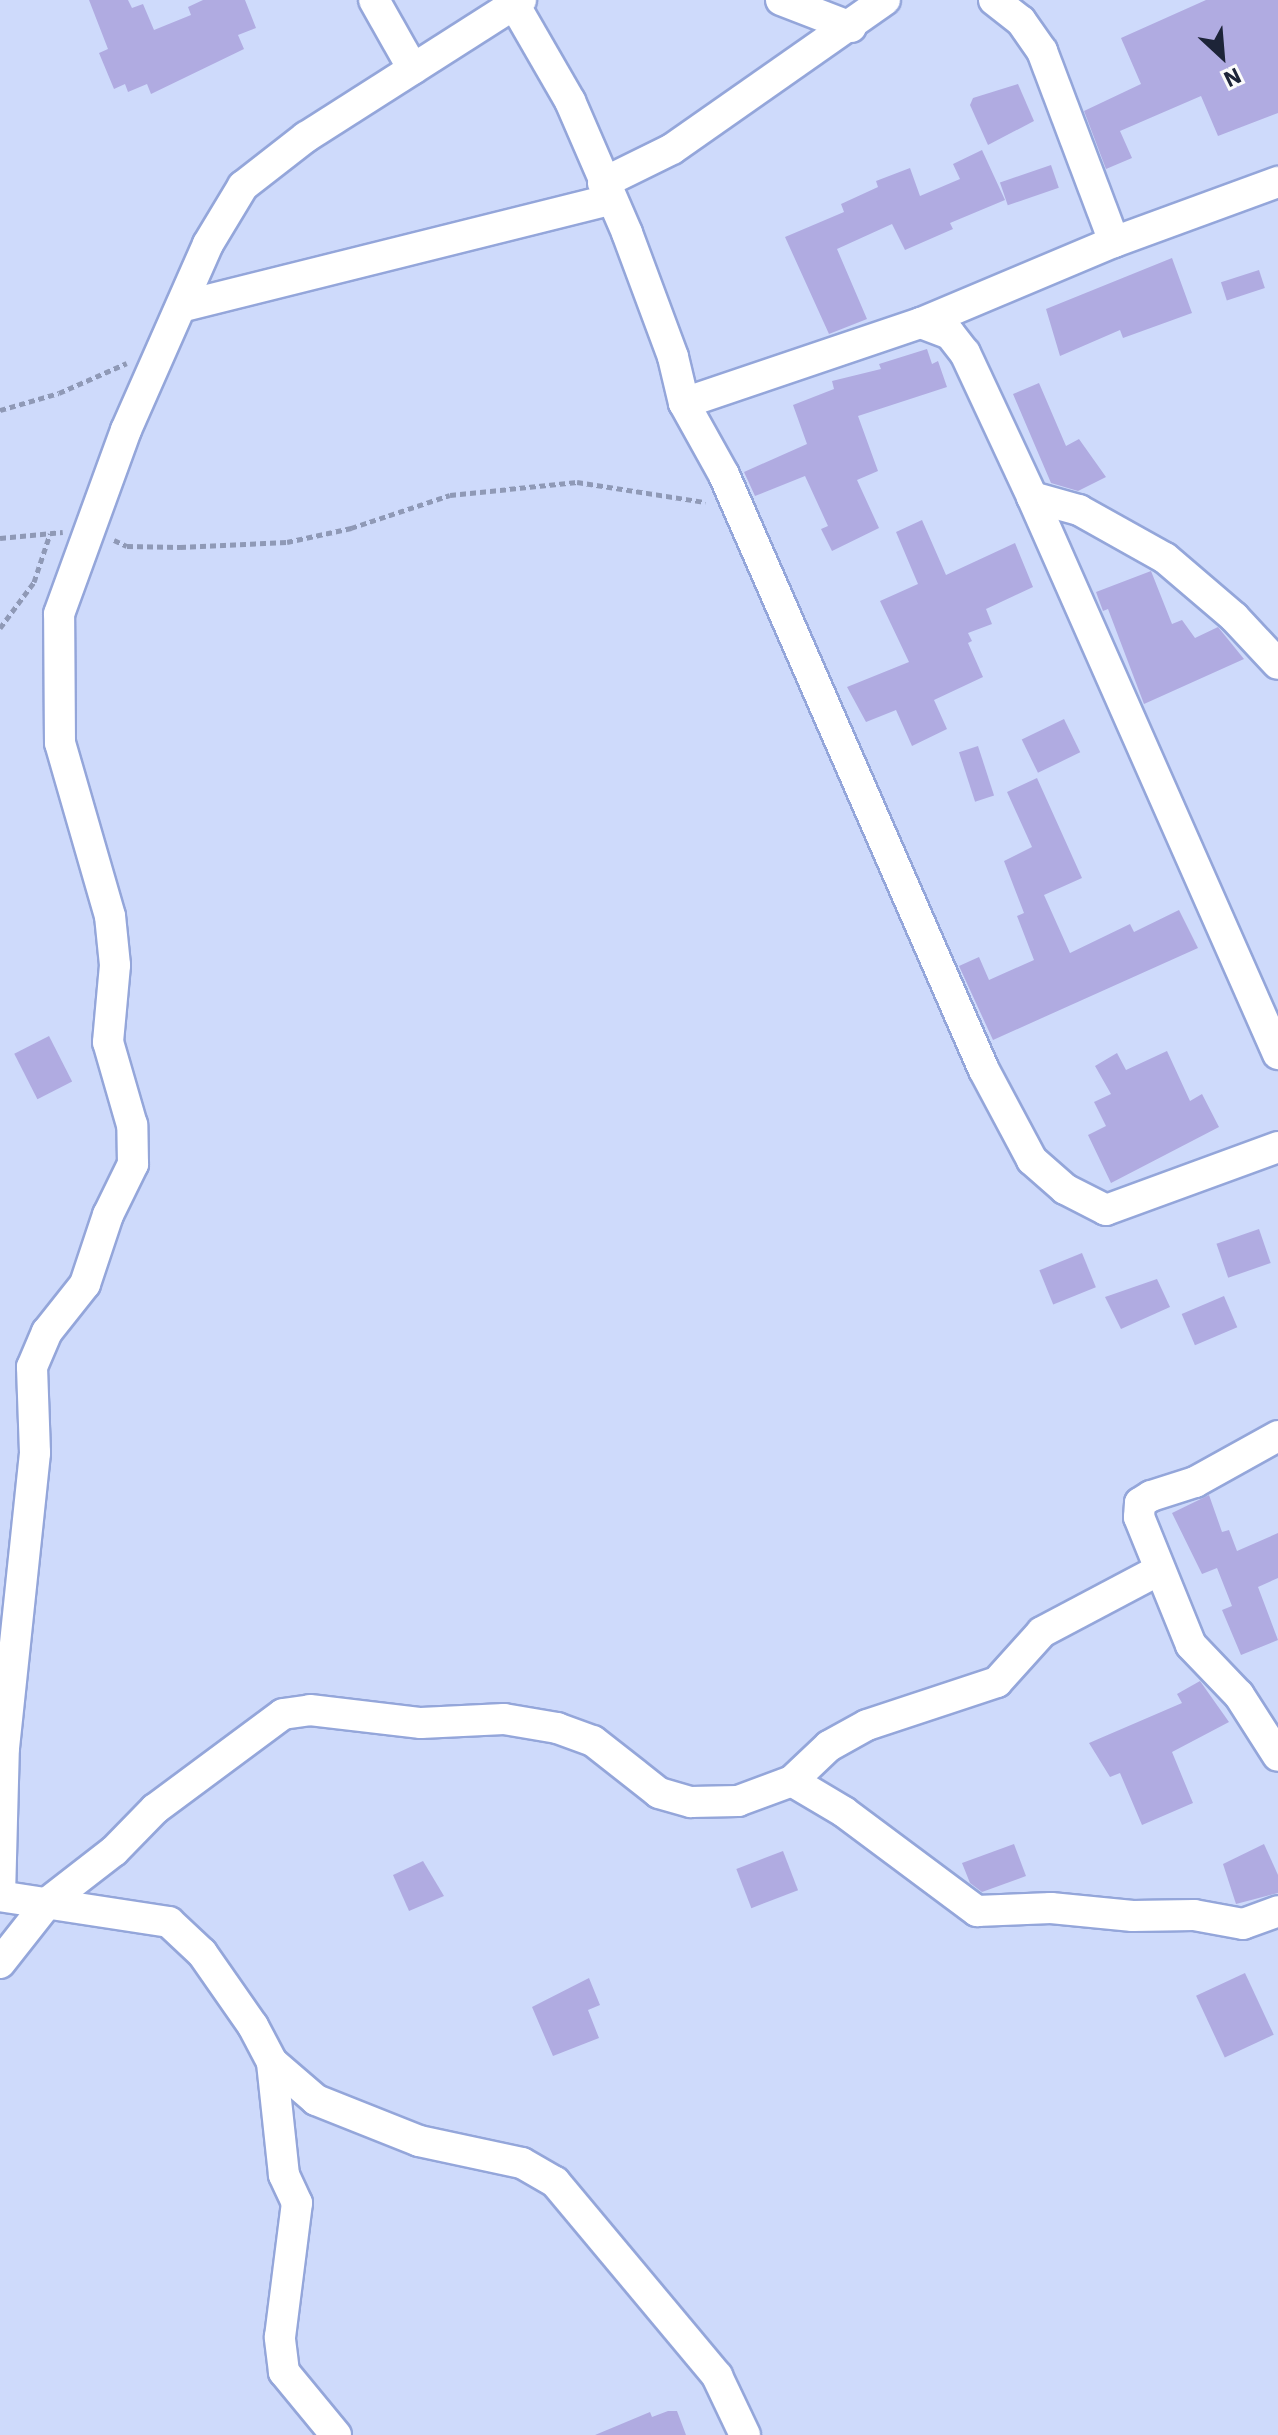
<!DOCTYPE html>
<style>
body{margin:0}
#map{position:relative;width:1278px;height:2435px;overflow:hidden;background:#cedafb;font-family:"IBM Plex Sans",sans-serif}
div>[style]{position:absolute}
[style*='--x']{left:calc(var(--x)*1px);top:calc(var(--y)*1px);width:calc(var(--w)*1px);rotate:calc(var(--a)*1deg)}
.building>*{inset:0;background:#b0abe1;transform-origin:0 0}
.path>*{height:5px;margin-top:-2.5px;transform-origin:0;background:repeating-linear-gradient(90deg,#8f99b6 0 6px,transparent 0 10px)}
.roads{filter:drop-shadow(2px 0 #94a6da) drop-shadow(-2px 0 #94a6da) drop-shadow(0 2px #94a6da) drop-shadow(0 -2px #94a6da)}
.minor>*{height:30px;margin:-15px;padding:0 15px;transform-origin:15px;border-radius:15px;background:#fff}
span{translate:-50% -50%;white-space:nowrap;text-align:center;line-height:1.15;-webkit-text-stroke:7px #fbfbfb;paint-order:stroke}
.north{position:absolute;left:1182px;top:16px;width:80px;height:80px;-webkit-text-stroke:6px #fbfbfb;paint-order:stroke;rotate:154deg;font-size:22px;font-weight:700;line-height:32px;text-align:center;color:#1d2438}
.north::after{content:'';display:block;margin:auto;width:28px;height:36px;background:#1d2438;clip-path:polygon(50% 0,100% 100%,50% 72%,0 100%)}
</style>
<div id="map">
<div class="building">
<i style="clip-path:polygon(89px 0,128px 0,132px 8px,143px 4px,154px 30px,191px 15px,188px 7px,203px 0,245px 0,256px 28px,238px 35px,244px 49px,151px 94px,147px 84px,128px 92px,125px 84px,114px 89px,99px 53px,108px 49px)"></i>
<i style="clip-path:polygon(1206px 0,1278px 0,1278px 113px,1218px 136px,1201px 96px,1120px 131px,1132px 158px,1106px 169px,1084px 111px,1141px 84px,1121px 38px)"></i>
<i style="clip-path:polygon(1018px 84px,1034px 121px,988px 145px,970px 105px,973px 98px)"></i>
<i style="clip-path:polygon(982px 150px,1005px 200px,950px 223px,953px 229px,905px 250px,892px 224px,837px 249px,867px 319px,829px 334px,785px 237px,844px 212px,841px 204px,878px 187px,876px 181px,910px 168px,920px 196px,960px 179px,953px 164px)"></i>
<i style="left:1051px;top:165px;width:24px;height:54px;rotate:71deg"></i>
<i style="clip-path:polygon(1172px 258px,1192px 313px,1123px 338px,1120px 330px,1060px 356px,1046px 309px)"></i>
<i style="left:1259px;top:270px;width:19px;height:40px;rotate:72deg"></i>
<i style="clip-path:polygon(927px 349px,932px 364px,938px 361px,947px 387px,858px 416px,878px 471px,857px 480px,879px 528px,832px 551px,821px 529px,828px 526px,805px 476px,755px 496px,744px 472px,807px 444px,793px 405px,834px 389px,832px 381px,881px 369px,879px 364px)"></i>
<i style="clip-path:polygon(1039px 383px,1066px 446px,1079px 439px,1106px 477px,1078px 491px,1051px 483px,1013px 394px)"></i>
<i style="clip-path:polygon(922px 520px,946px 575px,1015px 543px,1033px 587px,986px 609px,992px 624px,968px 633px,972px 641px,968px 643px,983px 677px,934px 700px,947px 729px,912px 746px,896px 710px,866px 722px,847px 687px,909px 662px,880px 601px,918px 584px,896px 532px)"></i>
<i style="clip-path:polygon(1151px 571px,1172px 624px,1182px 620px,1195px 638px,1218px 627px,1244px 659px,1144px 704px,1108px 609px,1103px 611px,1096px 592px)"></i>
<i style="left:1064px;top:719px;width:37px;height:47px;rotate:64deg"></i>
<i style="left:978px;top:746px;width:52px;height:20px;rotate:72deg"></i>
<i style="clip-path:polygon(1037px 778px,1082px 878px,1044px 895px,1070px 953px,1130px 924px,1134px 932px,1179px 910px,1198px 948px,993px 1040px,959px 966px,979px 957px,989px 980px,1034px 960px,1017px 916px,1024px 913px,1004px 861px,1032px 847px,1007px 792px)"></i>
<i style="left:49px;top:1036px;width:51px;height:39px;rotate:63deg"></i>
<i style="clip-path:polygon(1167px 1051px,1190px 1101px,1202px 1094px,1219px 1127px,1111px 1183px,1088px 1135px,1106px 1126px,1094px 1102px,1111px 1094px,1095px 1066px,1117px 1053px,1126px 1070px)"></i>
<i style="left:1259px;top:1229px;width:36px;height:45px;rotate:71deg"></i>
<i style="left:1082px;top:1253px;width:37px;height:46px;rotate:68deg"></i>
<i style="clip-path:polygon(1157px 1279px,1170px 1307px,1121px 1329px,1105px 1297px)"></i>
<i style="left:1224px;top:1296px;width:34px;height:46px;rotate:67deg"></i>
<i style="clip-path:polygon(1209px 1495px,1222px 1532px,1229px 1530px,1237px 1551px,1278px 1533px,1278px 1578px,1258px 1587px,1278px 1640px,1241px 1655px,1222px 1610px,1232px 1606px,1217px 1568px,1202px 1574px,1172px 1513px)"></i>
<i style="clip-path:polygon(1200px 1681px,1229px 1722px,1172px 1752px,1193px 1803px,1142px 1825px,1120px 1773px,1110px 1777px,1089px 1743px,1182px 1703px,1177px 1694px)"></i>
<i style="clip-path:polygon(1014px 1844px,1026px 1876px,982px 1892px,970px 1883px,962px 1863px)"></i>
<i style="clip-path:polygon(1264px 1844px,1278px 1875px,1278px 1893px,1236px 1904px,1223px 1864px)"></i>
<i style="left:783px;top:1851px;width:42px;height:50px;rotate:69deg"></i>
<i style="clip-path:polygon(423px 1861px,444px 1896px,409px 1911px,393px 1875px)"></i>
<i style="left:1245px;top:1973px;width:68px;height:54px;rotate:65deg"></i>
<i style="clip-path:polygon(589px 1978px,600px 2005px,588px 2010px,599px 2038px,553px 2056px,532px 2007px)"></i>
<i style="clip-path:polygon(668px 2411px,677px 2411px,686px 2435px,595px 2435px,650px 2412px,652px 2417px)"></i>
</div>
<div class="path">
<i style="--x:0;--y:410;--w:61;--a:-16.1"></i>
<i style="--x:59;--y:393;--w:74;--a:-23.8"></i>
<i style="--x:0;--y:538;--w:63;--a:-5.4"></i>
<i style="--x:114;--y:540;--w:14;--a:25"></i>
<i style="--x:127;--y:546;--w:53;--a:1.1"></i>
<i style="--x:180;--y:547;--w:107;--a:-2.7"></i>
<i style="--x:287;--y:542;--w:66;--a:-12.3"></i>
<i style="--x:351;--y:528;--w:104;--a:-18.4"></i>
<i style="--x:450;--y:495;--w:128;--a:-5.8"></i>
<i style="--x:577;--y:482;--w:130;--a:8.9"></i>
<i style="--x:0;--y:628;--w:57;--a:-53.5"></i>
<i style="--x:34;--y:582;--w:51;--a:-71.6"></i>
</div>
<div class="roads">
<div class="minor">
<i style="--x:374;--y:0;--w:79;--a:60.5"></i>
<i style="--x:781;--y:0;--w:75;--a:21.1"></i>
<i style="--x:994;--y:0;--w:34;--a:38"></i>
<i style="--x:1021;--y:21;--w:37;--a:55"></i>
<i style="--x:1042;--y:51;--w:204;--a:69.3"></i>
<i style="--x:514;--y:4;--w:112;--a:60"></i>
<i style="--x:570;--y:101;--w:144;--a:66.6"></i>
<i style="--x:627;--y:233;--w:132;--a:69.6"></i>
<i style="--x:673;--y:357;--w:47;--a:76.6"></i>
<i style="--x:684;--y:403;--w:82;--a:60.9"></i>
<i style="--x:724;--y:475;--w:649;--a:66.4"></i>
<i style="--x:984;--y:1070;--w:102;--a:61.9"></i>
<i style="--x:1032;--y:1160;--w:44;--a:41.3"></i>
<i style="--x:1065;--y:1189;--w:46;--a:27.1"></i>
<i style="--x:1106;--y:1210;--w:183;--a:-20.1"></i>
<i style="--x:603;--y:183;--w:77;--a:-26.2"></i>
<i style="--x:672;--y:149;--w:260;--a:-35"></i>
<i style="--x:184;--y:306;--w:439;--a:-14"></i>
<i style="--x:921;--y:323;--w:209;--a:-22.8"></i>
<i style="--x:1114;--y:242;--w:175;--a:-20.1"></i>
<i style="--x:684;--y:403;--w:250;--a:-18.7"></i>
<i style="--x:921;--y:323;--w:31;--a:21"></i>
<i style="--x:950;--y:334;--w:24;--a:52"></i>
<i style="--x:965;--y:353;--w:159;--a:65"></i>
<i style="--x:1032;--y:497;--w:609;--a:66.17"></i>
<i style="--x:1032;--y:497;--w:49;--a:15.5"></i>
<i style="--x:1079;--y:510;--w:98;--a:29.2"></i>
<i style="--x:1165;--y:558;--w:91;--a:40.5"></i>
<i style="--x:1234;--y:617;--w:64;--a:46.9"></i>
<i style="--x:1278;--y:1436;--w:95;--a:151"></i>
<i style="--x:1195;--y:1482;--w:46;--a:162.3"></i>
<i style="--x:1151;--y:1496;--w:13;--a:148"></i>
<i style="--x:1140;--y:1503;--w:14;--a:94"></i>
<i style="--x:1139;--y:1517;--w:138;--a:67.9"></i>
<i style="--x:1191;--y:1645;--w:69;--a:46.2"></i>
<i style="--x:1239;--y:1695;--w:72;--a:57.4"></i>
<i style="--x:792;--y:1781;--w:61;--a:30.8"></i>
<i style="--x:844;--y:1812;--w:166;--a:36.7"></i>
<i style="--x:977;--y:1911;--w:74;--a:-2.3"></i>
<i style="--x:1051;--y:1908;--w:82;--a:5.6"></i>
<i style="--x:1133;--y:1916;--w:61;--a:-0.9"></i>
<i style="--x:1194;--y:1915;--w:50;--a:10.4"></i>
<i style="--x:1243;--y:1924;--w:37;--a:-20"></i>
<i style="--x:0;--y:1963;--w:78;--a:-51.8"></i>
<i style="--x:48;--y:1902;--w:83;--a:-37.7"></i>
<i style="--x:114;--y:1851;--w:59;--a:-45.7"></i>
<i style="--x:155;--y:1809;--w:159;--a:-36.6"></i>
<i style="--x:283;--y:1714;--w:27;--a:-8"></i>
<i style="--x:310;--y:1710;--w:112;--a:6.7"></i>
<i style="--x:421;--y:1723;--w:83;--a:-2.8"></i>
<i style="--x:504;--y:1719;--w:54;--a:9.6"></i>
<i style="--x:557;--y:1728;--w:38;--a:20"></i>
<i style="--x:593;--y:1741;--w:84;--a:38.2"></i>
<i style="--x:659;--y:1793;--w:33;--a:16"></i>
<i style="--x:691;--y:1802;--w:47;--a:-1.2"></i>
<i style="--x:738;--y:1801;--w:58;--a:-20.3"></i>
<i style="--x:792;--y:1781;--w:51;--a:-43.4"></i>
<i style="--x:829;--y:1746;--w:43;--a:-28.9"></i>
<i style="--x:867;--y:1725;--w:137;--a:-18.3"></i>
<i style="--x:997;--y:1682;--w:67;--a:-48"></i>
<i style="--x:1042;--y:1632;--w:132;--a:-27.9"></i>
<i style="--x:272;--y:2062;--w:58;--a:40.8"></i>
<i style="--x:316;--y:2100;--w:111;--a:21.7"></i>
<i style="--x:419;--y:2141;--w:105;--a:12.1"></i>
<i style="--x:522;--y:2163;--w:38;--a:30"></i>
<i style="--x:555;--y:2182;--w:253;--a:50.1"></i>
<i style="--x:717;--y:2376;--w:65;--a:64.6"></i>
<i style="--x:336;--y:2435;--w:82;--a:-129.5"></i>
<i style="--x:284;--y:2372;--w:35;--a:-97"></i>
<i style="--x:280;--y:2337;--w:135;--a:-82.8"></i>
<i style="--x:297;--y:2203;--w:31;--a:-115"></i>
<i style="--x:284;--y:2175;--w:114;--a:-96.1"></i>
<i style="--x:272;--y:2062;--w:41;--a:-117.8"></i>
<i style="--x:253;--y:2026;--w:89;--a:-124.9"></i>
<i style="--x:202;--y:1953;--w:45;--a:-136.8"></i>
<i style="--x:169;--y:1922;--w:171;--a:-171.3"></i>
<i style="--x:0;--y:1896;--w:148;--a:-88.5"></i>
<i style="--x:4;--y:1748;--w:297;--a:-84"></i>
<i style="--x:35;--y:1453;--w:86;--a:-92"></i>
<i style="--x:32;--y:1367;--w:38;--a:-67"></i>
<i style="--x:47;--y:1332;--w:61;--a:-51.6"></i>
<i style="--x:85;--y:1284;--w:73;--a:-71.6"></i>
<i style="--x:108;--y:1215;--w:57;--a:-63.9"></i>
<i style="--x:133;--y:1164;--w:39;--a:-91"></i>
<i style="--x:132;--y:1125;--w:86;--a:-106.1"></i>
<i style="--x:108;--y:1042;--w:77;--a:-84.8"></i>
<i style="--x:115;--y:965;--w:49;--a:-95.8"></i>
<i style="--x:110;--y:916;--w:180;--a:-106.1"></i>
<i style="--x:60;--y:743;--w:129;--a:-90.4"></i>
<i style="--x:59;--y:614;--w:196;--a:-70"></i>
<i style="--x:126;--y:430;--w:203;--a:-66.2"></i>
<i style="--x:208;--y:244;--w:68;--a:-58.9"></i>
<i style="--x:243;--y:186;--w:80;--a:-37.9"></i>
<i style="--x:306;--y:137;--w:255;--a:-32.5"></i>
</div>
</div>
<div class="north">N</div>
</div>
